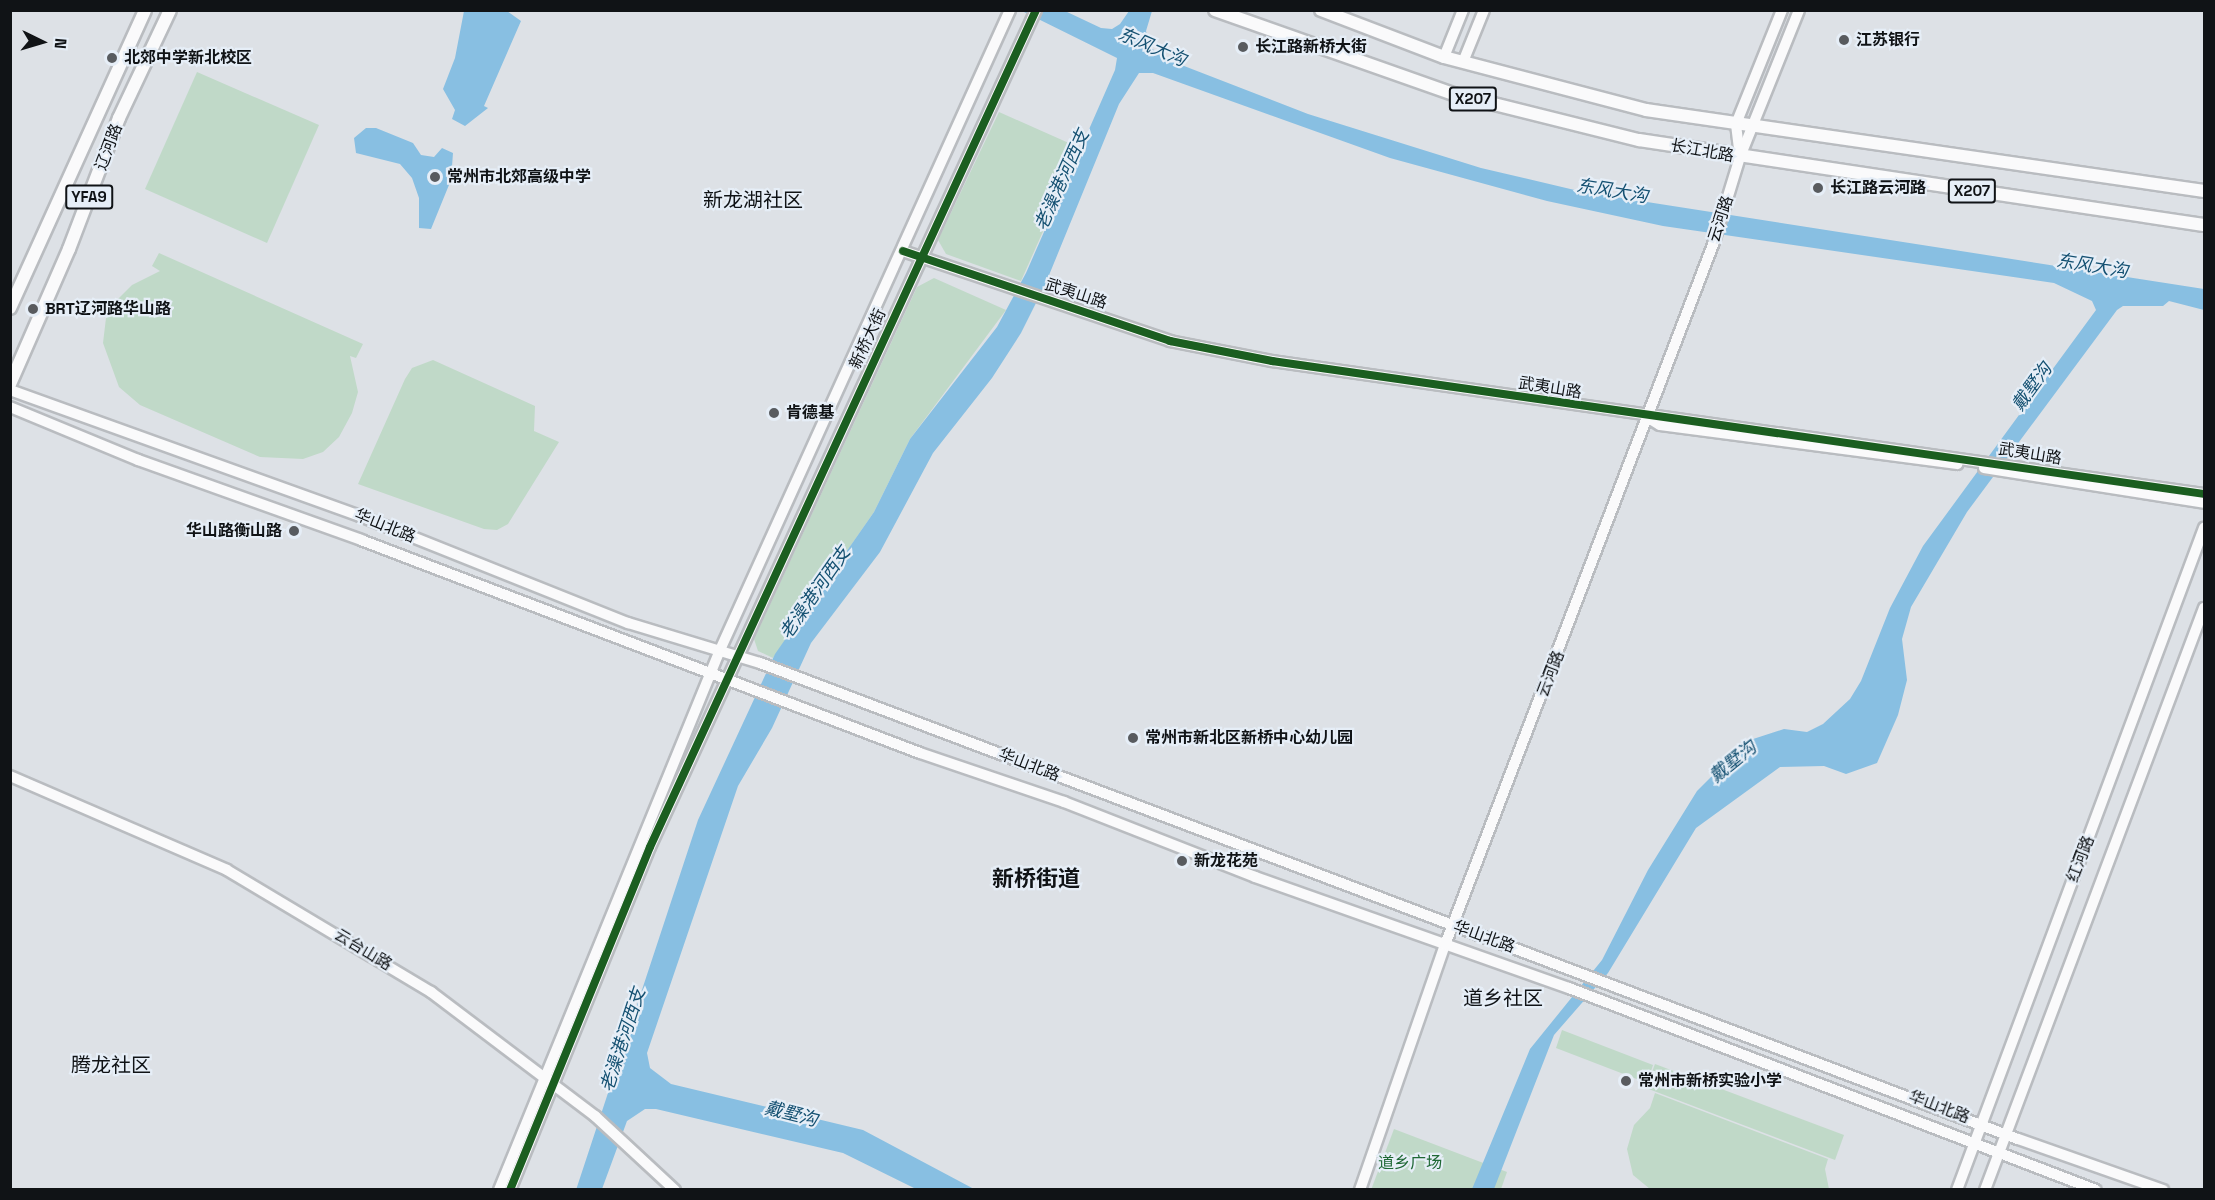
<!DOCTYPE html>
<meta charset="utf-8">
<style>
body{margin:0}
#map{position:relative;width:2215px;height:1200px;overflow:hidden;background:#dde1e6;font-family:"Space Grotesk","Noto Sans SC",sans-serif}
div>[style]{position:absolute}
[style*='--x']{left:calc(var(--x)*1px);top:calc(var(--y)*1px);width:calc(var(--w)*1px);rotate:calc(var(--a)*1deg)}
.green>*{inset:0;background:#c0d9c8}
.water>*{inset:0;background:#88bfe2}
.roads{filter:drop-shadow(2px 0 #b9bcc0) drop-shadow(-2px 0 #b9bcc0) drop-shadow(0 2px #b9bcc0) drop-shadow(0 -2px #b9bcc0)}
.secondary>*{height:10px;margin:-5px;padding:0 5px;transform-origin:5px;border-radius:5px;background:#fafafb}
.primary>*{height:12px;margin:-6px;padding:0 6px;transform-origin:6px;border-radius:6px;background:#fafafb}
.cycleway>*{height:8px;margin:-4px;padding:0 4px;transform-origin:4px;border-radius:4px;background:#1b5e20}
.dots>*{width:16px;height:16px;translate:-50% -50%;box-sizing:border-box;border:3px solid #e6eef7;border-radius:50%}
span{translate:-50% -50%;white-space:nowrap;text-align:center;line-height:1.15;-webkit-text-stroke:4.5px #e6eef7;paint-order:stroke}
.shield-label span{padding:2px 4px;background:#e6eef7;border:2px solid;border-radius:4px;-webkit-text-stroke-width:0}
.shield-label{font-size:15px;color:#101316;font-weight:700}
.poi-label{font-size:16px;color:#101316;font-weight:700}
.left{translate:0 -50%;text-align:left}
.right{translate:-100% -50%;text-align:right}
.street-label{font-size:16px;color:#101316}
.park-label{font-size:16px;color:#1f6835}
.water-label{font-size:18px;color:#155172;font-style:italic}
.quarter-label{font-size:20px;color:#101316}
.district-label{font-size:22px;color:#101316;font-weight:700}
.frame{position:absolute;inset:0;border:12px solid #101316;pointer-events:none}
.north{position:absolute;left:12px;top:12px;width:60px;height:60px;-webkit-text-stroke:4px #e6eef7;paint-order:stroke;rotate:95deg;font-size:16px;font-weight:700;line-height:24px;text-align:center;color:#101316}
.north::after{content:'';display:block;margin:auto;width:21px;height:27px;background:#101316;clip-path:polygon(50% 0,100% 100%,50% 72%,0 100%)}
</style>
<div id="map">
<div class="green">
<i style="clip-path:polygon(197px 72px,319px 125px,267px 243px,145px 189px)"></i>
<i style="clip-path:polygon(999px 112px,1080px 148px,1021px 281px,946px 254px,938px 240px)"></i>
<i style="clip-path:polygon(159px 253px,363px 344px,356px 358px,350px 356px,358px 392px,352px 413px,339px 437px,323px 452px,303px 459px,260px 457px,140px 405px,119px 387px,103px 343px,106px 318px,115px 302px,132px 285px,160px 271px,152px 266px)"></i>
<i style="clip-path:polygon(934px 278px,1006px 310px,910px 439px,874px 512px,773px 658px,758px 651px,754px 639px,917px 287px)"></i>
<i style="clip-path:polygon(433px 360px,535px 406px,534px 431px,559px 442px,508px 524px,497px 530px,484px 529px,358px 484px,405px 379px,412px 368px)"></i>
<i style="clip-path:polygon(1562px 1030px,1653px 1065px,1647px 1083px,1556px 1048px)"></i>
<i style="clip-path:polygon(1655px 1064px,1844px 1135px,1835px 1160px,1646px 1088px)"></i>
<i style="clip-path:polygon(1655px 1093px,1828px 1159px,1825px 1169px,1829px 1189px,1650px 1189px,1633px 1175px,1627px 1149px,1634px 1125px,1650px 1108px)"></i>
<i style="clip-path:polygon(1394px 1129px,1507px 1172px,1501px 1189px,1371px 1190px)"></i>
</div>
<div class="water">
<i style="clip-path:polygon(464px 11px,507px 11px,521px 21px,484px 106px,488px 108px,465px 126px,452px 119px,455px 110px,443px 89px,455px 58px)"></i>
<i style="clip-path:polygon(1022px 11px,1065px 11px,1101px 28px,1112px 29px,1120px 24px,1129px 11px,1152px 11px,1146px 31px,1150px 47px,1166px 59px,1308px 114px,1481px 168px,1583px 192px,2204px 289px,2204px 310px,2169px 301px,2163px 306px,2123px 306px,2117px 310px,1967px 512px,1911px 607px,1902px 639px,1907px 680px,1898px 715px,1877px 763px,1846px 774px,1824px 766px,1780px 767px,1696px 828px,1608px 973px,1554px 1035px,1494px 1189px,1472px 1189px,1530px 1049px,1602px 960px,1648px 870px,1697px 791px,1747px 741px,1784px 729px,1807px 732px,1823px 724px,1850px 699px,1861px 681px,1890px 608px,1923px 546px,2096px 310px,2092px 301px,2054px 283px,1663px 226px,1547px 201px,1390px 158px,1153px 73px,1139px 73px,1119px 104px,1045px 285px,1021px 333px,992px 378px,933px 453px,880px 552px,811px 643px,772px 728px,738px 786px,647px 1053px,650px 1068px,671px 1084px,863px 1130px,974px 1189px,916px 1189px,843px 1153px,656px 1109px,645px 1109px,627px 1121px,602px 1189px,576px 1190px,698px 820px,775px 654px,874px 512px,910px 439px,997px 327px,1026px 273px,1115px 70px,1117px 58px)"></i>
<i style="clip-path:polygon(366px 128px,376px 128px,413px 143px,421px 155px,434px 157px,442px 148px,453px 153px,451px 180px,431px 229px,419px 228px,419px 198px,412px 178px,400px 164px,356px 153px,354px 138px)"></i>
</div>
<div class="roads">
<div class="secondary">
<i style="--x:1444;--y:57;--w:51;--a:-68"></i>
<i style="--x:1463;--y:62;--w:56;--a:-68"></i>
<i style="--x:1740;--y:157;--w:33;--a:-97"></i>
<i style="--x:1736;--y:124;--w:123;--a:-68"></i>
<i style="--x:903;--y:251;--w:282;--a:18.6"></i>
<i style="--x:1170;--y:341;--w:104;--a:11.1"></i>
<i style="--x:1272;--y:361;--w:941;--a:8.12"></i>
<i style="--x:10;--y:390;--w:372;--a:19.8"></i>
<i style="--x:360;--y:516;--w:289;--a:21.8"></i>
<i style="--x:628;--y:623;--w:138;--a:16.9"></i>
<i style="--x:760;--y:663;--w:1345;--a:20.73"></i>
<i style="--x:2018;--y:1139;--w:154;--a:19.4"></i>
<i style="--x:10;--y:407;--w:139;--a:22.5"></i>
<i style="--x:138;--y:460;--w:237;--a:19.7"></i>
<i style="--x:361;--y:540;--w:598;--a:20.86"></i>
<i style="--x:920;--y:753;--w:152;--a:18.8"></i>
<i style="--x:1064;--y:802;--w:205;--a:21.4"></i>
<i style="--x:1255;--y:877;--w:333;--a:19.5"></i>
<i style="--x:1569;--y:988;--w:564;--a:20.97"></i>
<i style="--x:1647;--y:417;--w:15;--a:32"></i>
<i style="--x:1660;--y:425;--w:300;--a:7.5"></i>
<i style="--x:1984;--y:468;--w:223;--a:9"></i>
<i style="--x:10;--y:776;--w:236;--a:23.4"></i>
<i style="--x:227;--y:870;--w:238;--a:30.9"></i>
<i style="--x:431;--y:992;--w:206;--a:37.1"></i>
<i style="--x:595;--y:1116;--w:109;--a:42.8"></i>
<i style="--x:499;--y:1190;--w:583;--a:-67.74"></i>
<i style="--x:720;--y:650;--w:703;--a:-65.62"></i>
<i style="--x:510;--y:1190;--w:370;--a:-67.8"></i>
<i style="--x:650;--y:847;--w:922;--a:-65.24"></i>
<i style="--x:1360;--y:1190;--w:259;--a:-70.9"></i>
<i style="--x:1445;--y:945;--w:753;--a:-69.06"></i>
<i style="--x:1714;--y:242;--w:89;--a:-73"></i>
<i style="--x:1740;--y:157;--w:158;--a:-68.1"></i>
<i style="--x:1957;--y:1190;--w:707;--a:-69.54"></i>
<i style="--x:1985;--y:1190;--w:622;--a:-69.38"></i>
</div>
<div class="primary">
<i style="--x:1215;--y:10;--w:253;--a:19.4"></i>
<i style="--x:1454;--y:94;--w:191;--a:14"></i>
<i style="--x:1639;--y:140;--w:571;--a:8.56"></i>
<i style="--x:1321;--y:10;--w:132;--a:20.9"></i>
<i style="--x:1444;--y:57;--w:209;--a:14.7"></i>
<i style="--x:1646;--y:110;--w:564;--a:8.26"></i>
<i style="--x:10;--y:308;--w:327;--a:-65.6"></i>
<i style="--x:10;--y:384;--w:147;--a:-66.4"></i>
<i style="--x:69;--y:249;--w:140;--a:-69.1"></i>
<i style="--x:119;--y:118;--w:119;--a:-64.7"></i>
</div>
</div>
<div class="cycleway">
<i style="--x:903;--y:251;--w:282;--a:18.6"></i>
<i style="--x:1170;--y:341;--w:104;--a:11.1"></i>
<i style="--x:1272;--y:361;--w:941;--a:8.12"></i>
<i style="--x:510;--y:1190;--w:370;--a:-67.8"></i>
<i style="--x:650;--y:847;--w:922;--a:-65.24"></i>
</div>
<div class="dots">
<i style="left:1844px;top:40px;background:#585b5f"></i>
<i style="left:1243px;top:47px;background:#585b5f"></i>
<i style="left:112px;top:58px;background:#585b5f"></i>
<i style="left:435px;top:177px;background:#585b5f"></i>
<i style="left:1818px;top:188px;background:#585b5f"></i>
<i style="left:33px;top:309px;background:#585b5f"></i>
<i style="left:774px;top:413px;background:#585b5f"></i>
<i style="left:294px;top:531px;background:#585b5f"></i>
<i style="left:1133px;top:738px;background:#585b5f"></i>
<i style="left:1182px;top:861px;background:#585b5f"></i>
<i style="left:1626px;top:1081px;background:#585b5f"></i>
</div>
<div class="shield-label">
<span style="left:1473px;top:99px">X207</span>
<span style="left:1972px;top:191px">X207</span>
<span style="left:89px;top:197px">YFA9</span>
</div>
<div class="poi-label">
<span class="left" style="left:1856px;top:40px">江苏银行</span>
<span class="left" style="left:1255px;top:47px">长江路新桥大街</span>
<span class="left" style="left:124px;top:58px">北郊中学新北校区</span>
<span class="left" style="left:447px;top:177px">常州市北郊高级中学</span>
<span class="left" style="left:1830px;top:188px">长江路云河路</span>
<span class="left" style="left:45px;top:309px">BRT辽河路华山路</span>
<span class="left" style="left:786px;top:413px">肯德基</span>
<span class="right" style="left:282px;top:531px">华山路衡山路</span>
<span class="left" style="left:1145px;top:738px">常州市新北区新桥中心幼儿园</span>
<span class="left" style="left:1194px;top:861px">新龙花苑</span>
<span class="left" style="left:1638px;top:1081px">常州市新桥实验小学</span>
</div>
<div class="street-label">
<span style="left:109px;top:147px;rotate:-69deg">辽河路</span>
<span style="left:1702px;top:151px;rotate:10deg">长江北路</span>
<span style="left:1721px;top:219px;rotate:-72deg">云河路</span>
<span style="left:1076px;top:294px;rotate:18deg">武夷山路</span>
<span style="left:868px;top:339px;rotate:-65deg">新桥大街</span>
<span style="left:1550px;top:388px;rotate:9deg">武夷山路</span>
<span style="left:2030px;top:454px;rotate:9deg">武夷山路</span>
<span style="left:385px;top:526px;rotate:22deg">华山北路</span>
<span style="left:1551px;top:674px;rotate:-69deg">云河路</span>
<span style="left:1029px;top:765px;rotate:21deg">华山北路</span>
<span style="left:2081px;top:859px;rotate:-69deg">红河路</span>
<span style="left:1484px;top:937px;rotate:20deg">华山北路</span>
<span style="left:363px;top:950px;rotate:31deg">云台山路</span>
<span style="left:1939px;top:1107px;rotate:21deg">华山北路</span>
</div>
<div class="park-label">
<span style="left:1410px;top:1163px">道乡广场</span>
</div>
<div class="water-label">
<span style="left:1152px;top:47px;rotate:23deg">东风大沟</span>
<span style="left:1062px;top:180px;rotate:-66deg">老澡港河西支</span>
<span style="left:1612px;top:191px;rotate:9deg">东风大沟</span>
<span style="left:2092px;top:266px;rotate:9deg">东风大沟</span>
<span style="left:2032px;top:387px;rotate:-54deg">戴墅沟</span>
<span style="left:815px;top:593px;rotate:-55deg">老澡港河西支</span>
<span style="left:1733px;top:762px;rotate:-39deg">戴墅沟</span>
<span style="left:623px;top:1040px;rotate:-72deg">老澡港河西支</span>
<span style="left:791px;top:1114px;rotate:14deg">戴墅沟</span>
</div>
<div class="quarter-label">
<span style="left:753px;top:200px">新龙湖社区</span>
<span style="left:1503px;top:998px">道乡社区</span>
<span style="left:111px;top:1065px">腾龙社区</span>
</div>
<div class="district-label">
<span style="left:1036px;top:879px">新桥街道</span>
</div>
<div class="frame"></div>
<div class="north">N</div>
</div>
